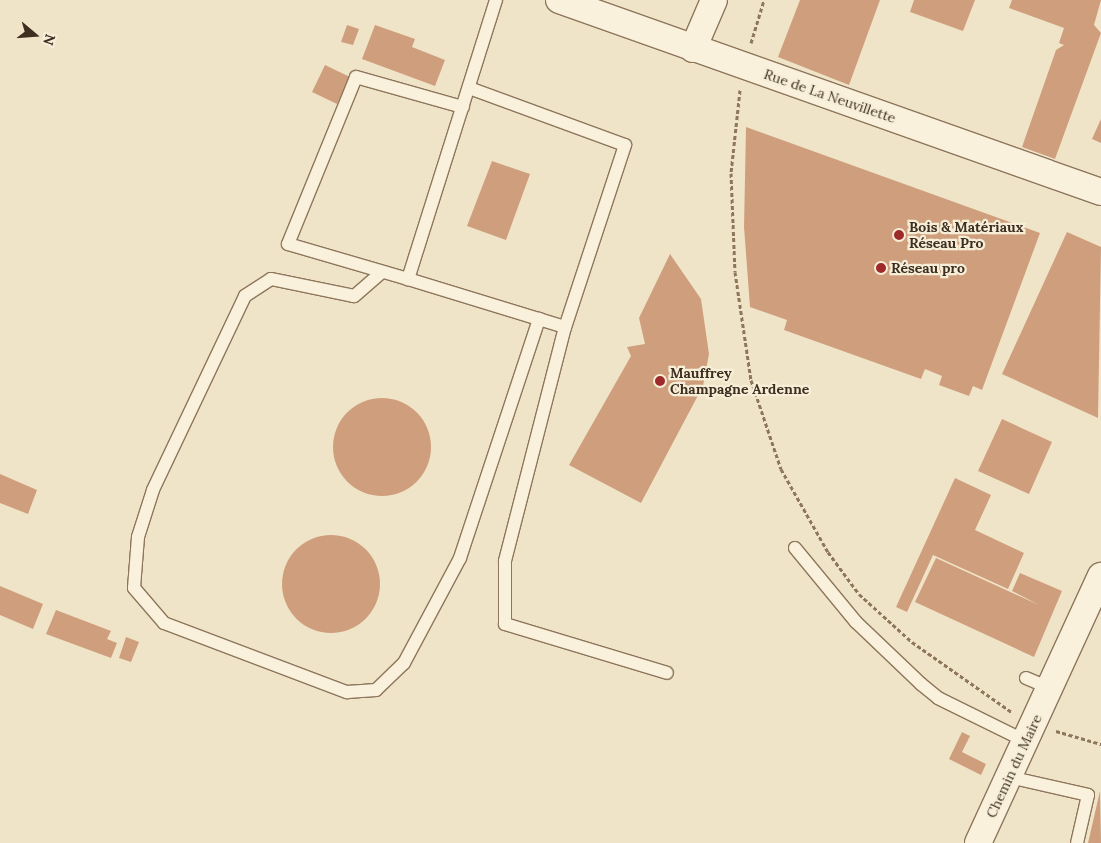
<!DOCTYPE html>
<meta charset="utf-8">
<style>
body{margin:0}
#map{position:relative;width:1101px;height:843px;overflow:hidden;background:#f0e4c8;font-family:Lora,serif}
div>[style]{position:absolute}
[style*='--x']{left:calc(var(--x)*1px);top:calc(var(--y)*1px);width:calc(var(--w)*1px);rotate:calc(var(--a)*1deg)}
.building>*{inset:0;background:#cf9f7d}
.round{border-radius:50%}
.path>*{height:3px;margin-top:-1.5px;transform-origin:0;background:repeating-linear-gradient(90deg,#8d765c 0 4px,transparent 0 6.5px)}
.roads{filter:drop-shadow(1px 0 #8d765c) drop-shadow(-1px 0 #8d765c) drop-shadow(0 1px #8d765c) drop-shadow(0 -1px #8d765c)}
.service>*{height:12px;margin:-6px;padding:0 6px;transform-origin:6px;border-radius:6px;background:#faf1dc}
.minor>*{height:26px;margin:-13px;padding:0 13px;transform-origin:13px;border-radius:13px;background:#faf1dc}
.dots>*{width:14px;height:14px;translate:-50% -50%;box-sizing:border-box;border:2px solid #f7eed8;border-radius:50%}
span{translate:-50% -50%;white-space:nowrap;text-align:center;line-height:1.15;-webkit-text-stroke:4.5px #f7eed8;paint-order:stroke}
.street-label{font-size:14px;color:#3d2e20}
.poi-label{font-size:14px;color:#3d2e20;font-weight:700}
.left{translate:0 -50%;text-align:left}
.north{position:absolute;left:10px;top:10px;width:50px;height:50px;-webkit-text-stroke:4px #f7eed8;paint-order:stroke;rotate:108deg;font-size:14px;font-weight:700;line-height:20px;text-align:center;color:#3d2e20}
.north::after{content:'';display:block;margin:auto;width:18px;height:22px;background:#3d2e20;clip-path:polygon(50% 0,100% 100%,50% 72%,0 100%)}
</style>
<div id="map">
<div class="building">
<i style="clip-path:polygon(800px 0,880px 0,849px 85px,778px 57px)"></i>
<i style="clip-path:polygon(914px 0,975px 0,963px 31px,910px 12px)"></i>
<i style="clip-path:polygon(1012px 0,1101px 0,1094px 25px,1101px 33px,1055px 159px,1022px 147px,1056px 50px,1064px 45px,1059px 43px,1064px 28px,1009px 8px)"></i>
<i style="clip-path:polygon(347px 25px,359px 29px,353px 45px,341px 42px)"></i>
<i style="clip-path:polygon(375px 25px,415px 39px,412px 47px,445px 60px,435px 86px,362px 59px)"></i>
<i style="clip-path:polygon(325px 65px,350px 77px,337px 104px,312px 92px)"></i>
<i style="clip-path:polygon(1101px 119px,1101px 143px,1092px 139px)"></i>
<i style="clip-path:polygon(746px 127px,1040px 233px,982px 390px,973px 386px,969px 396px,939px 385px,942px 376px,925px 369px,921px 379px,784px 330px,787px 320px,750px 307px,744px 227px)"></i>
<i style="clip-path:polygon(492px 161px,530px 174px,506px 240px,467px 226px)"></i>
<i style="clip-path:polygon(1067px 232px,1101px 247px,1098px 418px,1002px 374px)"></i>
<i style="clip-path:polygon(670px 254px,701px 299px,709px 354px,703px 386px,641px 503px,569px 465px,631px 356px,627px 347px,645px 344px,639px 318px)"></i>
<i class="round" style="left:333px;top:398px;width:98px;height:98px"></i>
<i style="clip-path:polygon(1002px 419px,1052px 442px,1029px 494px,978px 471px)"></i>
<i style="clip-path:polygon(0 474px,37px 490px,28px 514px,0 503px)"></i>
<i style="clip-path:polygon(955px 478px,991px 495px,975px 530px,1024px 553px,1008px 589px,933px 555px,907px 612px,896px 607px)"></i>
<i class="round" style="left:282px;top:535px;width:98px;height:98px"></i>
<i style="clip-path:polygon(936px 558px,1039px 605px,1012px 591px,1020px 573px,1062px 591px,1034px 657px,915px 602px)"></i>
<i style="clip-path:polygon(0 586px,43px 604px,33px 629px,0 615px)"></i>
<i style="clip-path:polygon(56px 610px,111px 631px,107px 639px,117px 643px,111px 658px,46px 634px)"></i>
<i style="clip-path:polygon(126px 637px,139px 642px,131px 662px,119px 658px)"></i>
<i style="clip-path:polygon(962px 732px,970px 736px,962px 752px,986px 764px,981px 775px,949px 759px)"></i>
<i style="clip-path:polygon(1100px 791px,1101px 843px,1088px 843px)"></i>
</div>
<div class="path">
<i style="--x:751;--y:43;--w:45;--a:-73.2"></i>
<i style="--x:740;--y:90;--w:83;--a:96.2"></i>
<i style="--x:731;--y:173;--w:99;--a:87.7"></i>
<i style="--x:735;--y:272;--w:109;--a:81.6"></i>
<i style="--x:751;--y:380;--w:94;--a:71.4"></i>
<i style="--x:781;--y:469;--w:95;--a:60.5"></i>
<i style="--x:828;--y:552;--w:52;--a:53.6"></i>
<i style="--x:859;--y:594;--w:72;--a:42.2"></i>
<i style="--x:912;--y:642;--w:123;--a:35.1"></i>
<i style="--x:1056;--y:731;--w:47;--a:16.1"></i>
</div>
<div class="roads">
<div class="service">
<i style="--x:496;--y:0;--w:293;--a:107.5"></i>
<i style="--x:408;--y:279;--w:164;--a:17"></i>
<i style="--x:565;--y:327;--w:242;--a:104.4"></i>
<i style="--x:505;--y:561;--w:63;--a:90"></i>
<i style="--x:505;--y:624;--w:169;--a:16.8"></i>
<i style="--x:469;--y:88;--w:166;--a:20.1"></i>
<i style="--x:625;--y:145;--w:192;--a:108.2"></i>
<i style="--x:382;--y:272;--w:37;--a:139"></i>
<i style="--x:354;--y:296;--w:85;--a:-168.4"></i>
<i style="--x:271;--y:279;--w:31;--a:147"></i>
<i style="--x:245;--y:296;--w:215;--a:115.4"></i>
<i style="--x:153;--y:490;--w:49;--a:107.7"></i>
<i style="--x:138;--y:537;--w:51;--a:94.5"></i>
<i style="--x:134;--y:588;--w:46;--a:49.4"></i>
<i style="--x:164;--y:623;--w:196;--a:20.7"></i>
<i style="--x:347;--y:692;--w:29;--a:-4"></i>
<i style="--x:376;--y:690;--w:39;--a:-44"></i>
<i style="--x:404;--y:663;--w:119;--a:-61.9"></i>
<i style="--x:460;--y:558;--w:252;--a:-71.7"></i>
<i style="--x:408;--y:279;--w:125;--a:-163.7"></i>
<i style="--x:288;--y:244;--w:180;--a:-67.8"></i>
<i style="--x:356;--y:77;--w:111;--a:15.7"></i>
<i style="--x:795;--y:548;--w:96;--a:50.5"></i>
<i style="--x:856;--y:622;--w:90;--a:43.6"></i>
<i style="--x:921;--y:684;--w:22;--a:39"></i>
<i style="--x:938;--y:698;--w:97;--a:26.3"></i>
<i style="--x:1026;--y:678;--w:25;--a:23"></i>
<i style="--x:1009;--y:777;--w:81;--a:12.8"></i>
<i style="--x:1088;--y:795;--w:49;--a:102.9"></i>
</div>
<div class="minor">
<i style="--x:559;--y:0;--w:575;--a:19.51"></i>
<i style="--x:693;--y:49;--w:53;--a:-66.8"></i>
<i style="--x:978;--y:843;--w:294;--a:-65.3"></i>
</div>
</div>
<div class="dots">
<i style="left:899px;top:235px;background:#9e2a2b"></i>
<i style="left:881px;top:268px;background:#9e2a2b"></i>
<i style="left:660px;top:381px;background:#9e2a2b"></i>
</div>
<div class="street-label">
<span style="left:830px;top:96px;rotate:19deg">Rue de La Neuvillette</span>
<span style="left:1014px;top:766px;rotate:-65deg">Chemin du Maire</span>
</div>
<div class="poi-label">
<span class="left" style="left:909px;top:235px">Bois &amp; Matériaux<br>Réseau Pro</span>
<span class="left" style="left:891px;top:268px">Réseau pro</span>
<span class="left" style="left:670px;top:381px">Mauffrey<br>Champagne Ardenne</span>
</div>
<div class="north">N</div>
</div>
